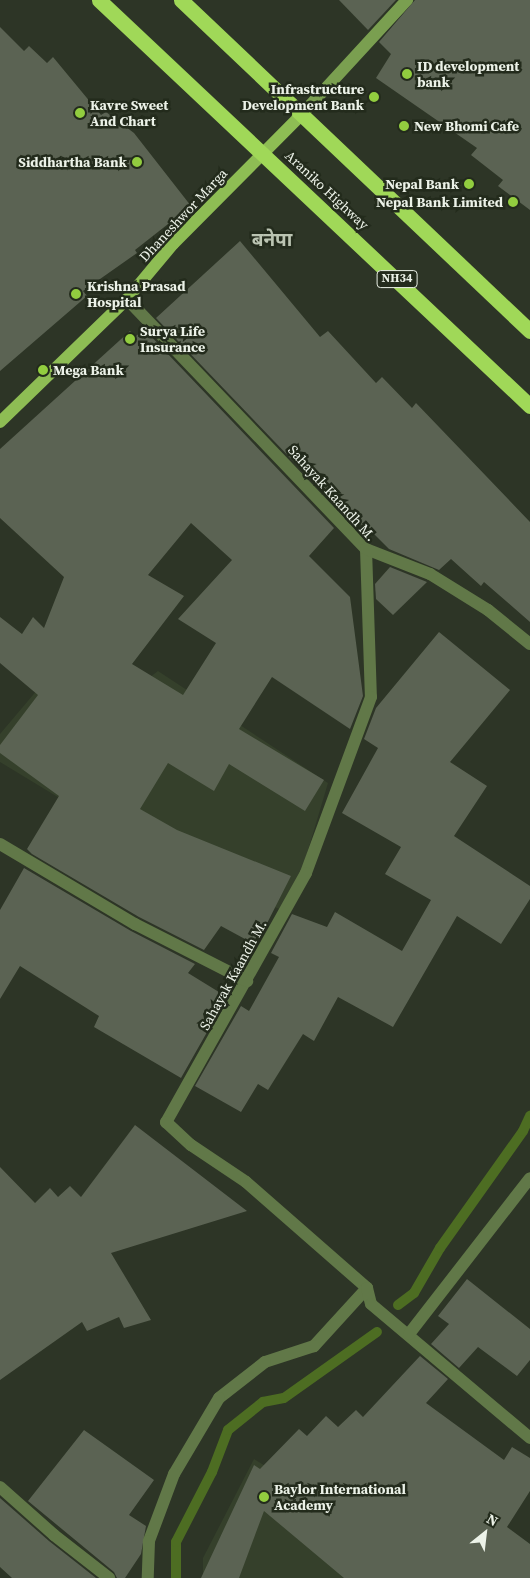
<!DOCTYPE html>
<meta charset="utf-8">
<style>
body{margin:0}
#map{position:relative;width:530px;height:1578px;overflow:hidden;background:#2d3526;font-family:"Source Serif 4","Noto Sans Devanagari",serif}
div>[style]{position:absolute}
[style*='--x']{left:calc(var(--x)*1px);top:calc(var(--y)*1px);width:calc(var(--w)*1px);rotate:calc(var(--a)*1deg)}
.built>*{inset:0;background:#35402b}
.stream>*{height:10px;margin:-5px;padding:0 5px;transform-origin:5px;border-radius:5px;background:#4d6d22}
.building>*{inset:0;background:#5b6353}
.street>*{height:12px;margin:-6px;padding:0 6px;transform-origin:6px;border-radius:6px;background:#617848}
.secondary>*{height:12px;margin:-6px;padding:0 6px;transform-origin:6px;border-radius:6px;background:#7a9f50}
.primary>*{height:12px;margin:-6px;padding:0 6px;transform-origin:6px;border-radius:6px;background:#8ebd54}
.highway>*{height:15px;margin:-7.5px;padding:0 7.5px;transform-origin:7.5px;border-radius:7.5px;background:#a0d858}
.dots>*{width:14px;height:14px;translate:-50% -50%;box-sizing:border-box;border:2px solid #232b1c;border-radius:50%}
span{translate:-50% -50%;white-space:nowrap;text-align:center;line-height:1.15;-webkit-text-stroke:5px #232b1c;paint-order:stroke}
.shield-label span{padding:1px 4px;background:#232b1c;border:1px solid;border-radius:4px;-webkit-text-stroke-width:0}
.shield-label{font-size:12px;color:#ecf2e8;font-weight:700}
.poi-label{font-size:14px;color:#ecf2e8;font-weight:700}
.left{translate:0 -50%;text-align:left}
.right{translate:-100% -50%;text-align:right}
.street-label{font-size:14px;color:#ecf2e8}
.district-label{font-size:19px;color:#bbc4b2;font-weight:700}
.north{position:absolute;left:460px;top:1508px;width:50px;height:50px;-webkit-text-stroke:4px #232b1c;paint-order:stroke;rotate:29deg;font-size:14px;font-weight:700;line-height:20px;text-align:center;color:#ecf2e8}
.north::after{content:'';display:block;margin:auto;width:18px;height:22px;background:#ecf2e8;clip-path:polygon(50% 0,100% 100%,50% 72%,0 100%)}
</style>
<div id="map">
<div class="built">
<i style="clip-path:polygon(65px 657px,133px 690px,158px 671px,328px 783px,298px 884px,282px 910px,178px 870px,0 762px,0 734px)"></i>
<i style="clip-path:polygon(254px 1459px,267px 1467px,398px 1578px,203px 1578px,203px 1558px)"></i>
</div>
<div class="stream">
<i style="--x:398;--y:1305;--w:20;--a:-37"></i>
<i style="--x:414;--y:1293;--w:52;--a:-60"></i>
<i style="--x:440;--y:1248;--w:143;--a:-54.6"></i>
<i style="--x:523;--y:1131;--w:17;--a:-65"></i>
<i style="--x:176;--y:1578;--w:36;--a:-90"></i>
<i style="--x:176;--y:1542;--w:79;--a:-62.8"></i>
<i style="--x:212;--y:1472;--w:45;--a:-69.1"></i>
<i style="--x:228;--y:1430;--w:45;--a:-38.7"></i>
<i style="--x:263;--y:1402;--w:21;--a:-11"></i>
<i style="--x:284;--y:1398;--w:114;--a:-35.4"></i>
</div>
<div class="building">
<i style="clip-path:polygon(339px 0,396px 0,368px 30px)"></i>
<i style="clip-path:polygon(415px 0,530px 0,530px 210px,498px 186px,503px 180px,471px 155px,477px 148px,376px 78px,391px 54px,379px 42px)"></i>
<i style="clip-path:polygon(0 27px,24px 51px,29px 46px,47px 63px,53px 57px,101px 115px,106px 112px,134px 133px,191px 206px,135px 250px,137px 253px,83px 291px,87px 296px,0 371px)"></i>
<i style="clip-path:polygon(240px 241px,320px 337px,328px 331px,376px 383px,382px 377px,412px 408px,416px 403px,530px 522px,530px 622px,484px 582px,481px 586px,451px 559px,439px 570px,389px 549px,369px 529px,346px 516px,156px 318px)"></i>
<i style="clip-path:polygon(evenodd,144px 329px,334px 528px,309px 556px,350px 597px,363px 696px,350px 729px,272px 677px,239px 729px,324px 780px,305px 811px,229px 764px,214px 791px,168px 763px,140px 809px,177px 830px,291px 876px,256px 945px,221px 926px,204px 950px,139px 917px,32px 854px,27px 849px,59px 796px,0 753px,0 745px,38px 695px,0 663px,0 617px,22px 634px,33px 617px,44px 628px,64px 577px,0 518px,0 449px,130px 331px,135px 337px,144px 329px,191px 523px,232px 560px,178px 619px,216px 643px,183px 695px,132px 664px,184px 596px,148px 575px,191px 523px)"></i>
<i style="clip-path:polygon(390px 567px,427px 582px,393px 615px,376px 599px,375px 584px)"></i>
<i style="clip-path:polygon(439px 632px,510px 690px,450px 762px,487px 786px,454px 836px,530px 886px,530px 899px,501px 944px,457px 916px,393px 1027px,338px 997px,314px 1041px,303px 1034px,268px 1090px,258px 1084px,241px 1112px,195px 1086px,241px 1006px,249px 1011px,279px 957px,271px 953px,292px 914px,327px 927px,335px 912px,402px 951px,431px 900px,385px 874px,401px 847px,342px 813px,378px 748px,364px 739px,376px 708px)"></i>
<i style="clip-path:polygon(24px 868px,131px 931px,195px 964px,188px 973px,227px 997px,181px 1078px,94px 1027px,99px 1016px,20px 966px,0 999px,0 910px)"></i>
<i style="clip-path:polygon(135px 1125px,247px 1211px,111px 1253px,151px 1320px,124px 1328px,119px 1317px,87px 1331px,82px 1322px,0 1380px,0 1167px,35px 1203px,50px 1188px,58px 1197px,70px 1186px,81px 1197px)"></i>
<i style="clip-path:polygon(467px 1279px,530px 1329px,530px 1360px,517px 1376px,478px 1347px,459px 1368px,431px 1344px,449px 1324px,438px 1316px)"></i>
<i style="clip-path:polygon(420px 1356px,448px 1379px,426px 1403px,504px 1460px,512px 1447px,530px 1458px,530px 1491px,507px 1527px,530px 1544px,530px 1578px,344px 1578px,264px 1511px,239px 1578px,201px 1578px,254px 1465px,260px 1469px,299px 1429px,307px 1436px,326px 1416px,338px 1427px,356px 1410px,363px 1417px)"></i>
<i style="clip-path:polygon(84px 1430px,154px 1480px,129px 1515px,146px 1526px,141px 1554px,125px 1578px,117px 1578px,114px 1572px,28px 1501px)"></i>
<i style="clip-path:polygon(0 1498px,49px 1541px,96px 1578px,12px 1578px,0 1567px)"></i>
</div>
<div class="street">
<i style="--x:127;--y:299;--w:346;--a:46.3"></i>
<i style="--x:366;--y:549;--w:148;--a:88.1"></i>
<i style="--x:371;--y:697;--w:188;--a:110.3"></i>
<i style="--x:306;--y:873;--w:286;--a:119.3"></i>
<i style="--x:166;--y:1122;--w:34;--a:43"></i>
<i style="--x:191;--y:1145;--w:66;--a:33.9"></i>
<i style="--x:246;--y:1182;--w:161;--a:41.2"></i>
<i style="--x:367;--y:1288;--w:79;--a:132.4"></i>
<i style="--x:314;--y:1346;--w:52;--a:161.9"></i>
<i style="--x:265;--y:1362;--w:58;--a:142"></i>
<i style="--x:219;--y:1398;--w:88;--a:120.6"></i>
<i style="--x:174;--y:1474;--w:72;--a:110.5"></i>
<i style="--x:149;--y:1541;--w:37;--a:92"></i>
<i style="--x:366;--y:549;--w:69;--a:21.3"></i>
<i style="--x:430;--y:574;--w:68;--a:31.8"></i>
<i style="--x:488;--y:610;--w:54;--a:39"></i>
<i style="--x:0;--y:844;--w:157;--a:30.7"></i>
<i style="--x:135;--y:924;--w:126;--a:27"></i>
<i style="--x:367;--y:1288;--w:16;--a:76"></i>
<i style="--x:371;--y:1304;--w:208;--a:40.1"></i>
<i style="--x:409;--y:1334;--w:197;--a:-52.2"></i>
<i style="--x:0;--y:1487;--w:72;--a:41.6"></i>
<i style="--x:54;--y:1535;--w:70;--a:38"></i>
</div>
<div class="secondary">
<i style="--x:303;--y:113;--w:154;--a:-47.4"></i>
</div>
<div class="primary">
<i style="--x:0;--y:422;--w:177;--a:-44.1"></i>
<i style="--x:127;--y:299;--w:72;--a:-50.1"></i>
<i style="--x:173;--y:244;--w:185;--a:-45.2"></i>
</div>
<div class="highway">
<i style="--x:99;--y:0;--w:592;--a:43.29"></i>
<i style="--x:181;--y:0;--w:481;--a:43.5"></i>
</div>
<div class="dots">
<i style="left:407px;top:74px;background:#92cd3f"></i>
<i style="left:374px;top:97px;background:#92cd3f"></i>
<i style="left:80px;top:113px;background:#92cd3f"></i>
<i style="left:404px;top:126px;background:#92cd3f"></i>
<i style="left:137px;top:162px;background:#92cd3f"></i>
<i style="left:469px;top:184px;background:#92cd3f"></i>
<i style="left:513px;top:202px;background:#92cd3f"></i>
<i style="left:76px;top:294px;background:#92cd3f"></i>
<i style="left:130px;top:339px;background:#92cd3f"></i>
<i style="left:43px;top:370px;background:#92cd3f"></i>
<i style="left:264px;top:1497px;background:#92cd3f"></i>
</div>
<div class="shield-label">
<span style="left:397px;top:279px">NH34</span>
</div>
<div class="poi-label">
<span class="left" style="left:417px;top:74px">ID development<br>bank</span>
<span class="right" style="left:364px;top:97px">Infrastructure<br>Development Bank</span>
<span class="left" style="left:90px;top:113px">Kavre Sweet<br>And Chart</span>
<span class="left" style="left:414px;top:126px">New Bhomi Cafe</span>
<span class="right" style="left:127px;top:162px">Siddhartha Bank</span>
<span class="right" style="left:459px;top:184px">Nepal Bank</span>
<span class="right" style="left:503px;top:202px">Nepal Bank Limited</span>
<span class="left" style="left:87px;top:294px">Krishna Prasad<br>Hospital</span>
<span class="left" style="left:140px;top:339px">Surya Life<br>Insurance</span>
<span class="left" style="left:53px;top:370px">Mega Bank</span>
<span class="left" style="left:274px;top:1497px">Baylor International<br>Academy</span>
</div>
<div class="street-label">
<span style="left:327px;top:190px;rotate:43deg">Araniko Highway</span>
<span style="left:183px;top:215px;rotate:-47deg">Dhaneshwor Marga</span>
<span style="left:332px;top:493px;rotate:48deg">Sahayak Kaandh M.</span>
<span style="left:233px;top:975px;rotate:-61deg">Sahayak Kaandh M.</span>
</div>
<div class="district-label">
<span style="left:272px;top:240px">बनेपा</span>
</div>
<div class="north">N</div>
</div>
